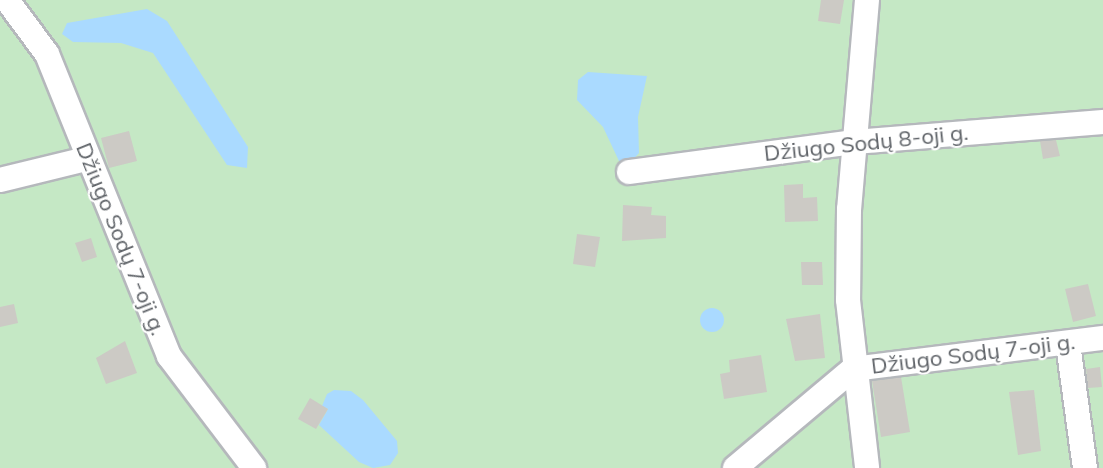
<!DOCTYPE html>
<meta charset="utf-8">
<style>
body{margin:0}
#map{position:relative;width:1103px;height:468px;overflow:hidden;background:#f1efe8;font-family:Mulish,sans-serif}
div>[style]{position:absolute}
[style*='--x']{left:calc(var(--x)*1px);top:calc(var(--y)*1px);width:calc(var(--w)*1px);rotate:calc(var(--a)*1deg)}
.green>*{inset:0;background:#c5e8c5}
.water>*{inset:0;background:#aadaff}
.round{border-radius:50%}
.building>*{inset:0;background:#cccac5}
.roads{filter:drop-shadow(2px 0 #b5b8bc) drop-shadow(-2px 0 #b5b8bc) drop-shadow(0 2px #b5b8bc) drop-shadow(0 -2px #b5b8bc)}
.street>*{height:24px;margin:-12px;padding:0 12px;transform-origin:12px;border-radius:12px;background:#fff}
span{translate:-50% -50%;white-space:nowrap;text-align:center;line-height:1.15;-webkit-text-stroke:4.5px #fff;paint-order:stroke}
.street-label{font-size:22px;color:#5f6368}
</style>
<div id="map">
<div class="green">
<i style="clip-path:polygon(0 0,1103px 0,1103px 468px,0 468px)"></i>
</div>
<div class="water">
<i style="clip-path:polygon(147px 9px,167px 21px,248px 147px,247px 168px,227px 165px,153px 53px,121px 43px,73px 42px,62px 34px,67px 23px)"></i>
<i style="clip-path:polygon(588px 72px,647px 76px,638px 117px,639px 153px,631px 162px,619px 161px,603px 127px,577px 100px,578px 80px)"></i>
<i class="round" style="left:700px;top:308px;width:24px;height:24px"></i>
<i style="clip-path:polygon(334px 390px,351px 391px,363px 400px,397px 441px,398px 453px,390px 465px,373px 468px,359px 462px,319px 425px,328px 409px,322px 406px,327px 394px)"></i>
</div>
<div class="building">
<i style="clip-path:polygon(821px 0,844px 0,840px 24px,818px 21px)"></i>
<i style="clip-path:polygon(129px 131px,137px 161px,109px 168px,101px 138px)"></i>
<i style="clip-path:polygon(1056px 140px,1060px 156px,1043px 159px,1040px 141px)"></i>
<i style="clip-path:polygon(803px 184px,803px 198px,817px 197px,818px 221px,785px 222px,784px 185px)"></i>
<i style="clip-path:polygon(623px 205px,652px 207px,651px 215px,666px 216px,666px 238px,622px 241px)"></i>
<i style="clip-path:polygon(577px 234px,600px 237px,595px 267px,573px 264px)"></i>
<i style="clip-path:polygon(91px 238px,97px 257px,82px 262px,75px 243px)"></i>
<i style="clip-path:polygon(801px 262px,822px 262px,823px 285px,802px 285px)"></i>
<i style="clip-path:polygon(1088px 284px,1096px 316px,1073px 322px,1065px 289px)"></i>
<i style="clip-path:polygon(14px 304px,18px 323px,0 327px,0 307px)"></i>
<i style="clip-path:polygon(820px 314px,825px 358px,795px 361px,786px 319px)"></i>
<i style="clip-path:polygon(125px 341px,137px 373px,106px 384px,96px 358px)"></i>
<i style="clip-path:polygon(761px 355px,767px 392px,724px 399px,720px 374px,730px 372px,729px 360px)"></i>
<i style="clip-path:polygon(1100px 367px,1102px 387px,1088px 388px,1086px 369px)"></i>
<i style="clip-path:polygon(901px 377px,910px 432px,881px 437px,872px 381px)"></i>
<i style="clip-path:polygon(1034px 390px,1041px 451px,1018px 455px,1009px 392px)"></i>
<i style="clip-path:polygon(310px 398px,328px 409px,316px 429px,298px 419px)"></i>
</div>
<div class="roads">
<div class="street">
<i style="--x:7;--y:0;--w:67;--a:53.5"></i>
<i style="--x:47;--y:54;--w:326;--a:68"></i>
<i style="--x:169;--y:356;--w:141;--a:52.8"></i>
<i style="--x:867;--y:0;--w:210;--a:94.9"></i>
<i style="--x:849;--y:209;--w:91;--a:90.6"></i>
<i style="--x:848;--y:300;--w:169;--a:83.5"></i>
<i style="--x:629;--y:172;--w:227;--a:-7.6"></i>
<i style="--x:854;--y:142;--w:250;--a:-4.6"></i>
<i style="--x:0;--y:180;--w:89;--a:-13.7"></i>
<i style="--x:1068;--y:344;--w:125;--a:82.2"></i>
<i style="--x:735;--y:468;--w:154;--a:-40"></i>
<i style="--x:853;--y:369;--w:252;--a:-7.1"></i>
</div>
</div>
<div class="street-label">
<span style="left:866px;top:143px;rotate:-6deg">Džiugo Sodų 8-oji g.</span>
<span style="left:121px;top:239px;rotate:68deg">Džiugo Sodų 7-oji g.</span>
<span style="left:973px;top:354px;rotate:-7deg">Džiugo Sodų 7-oji g.</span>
</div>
</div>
